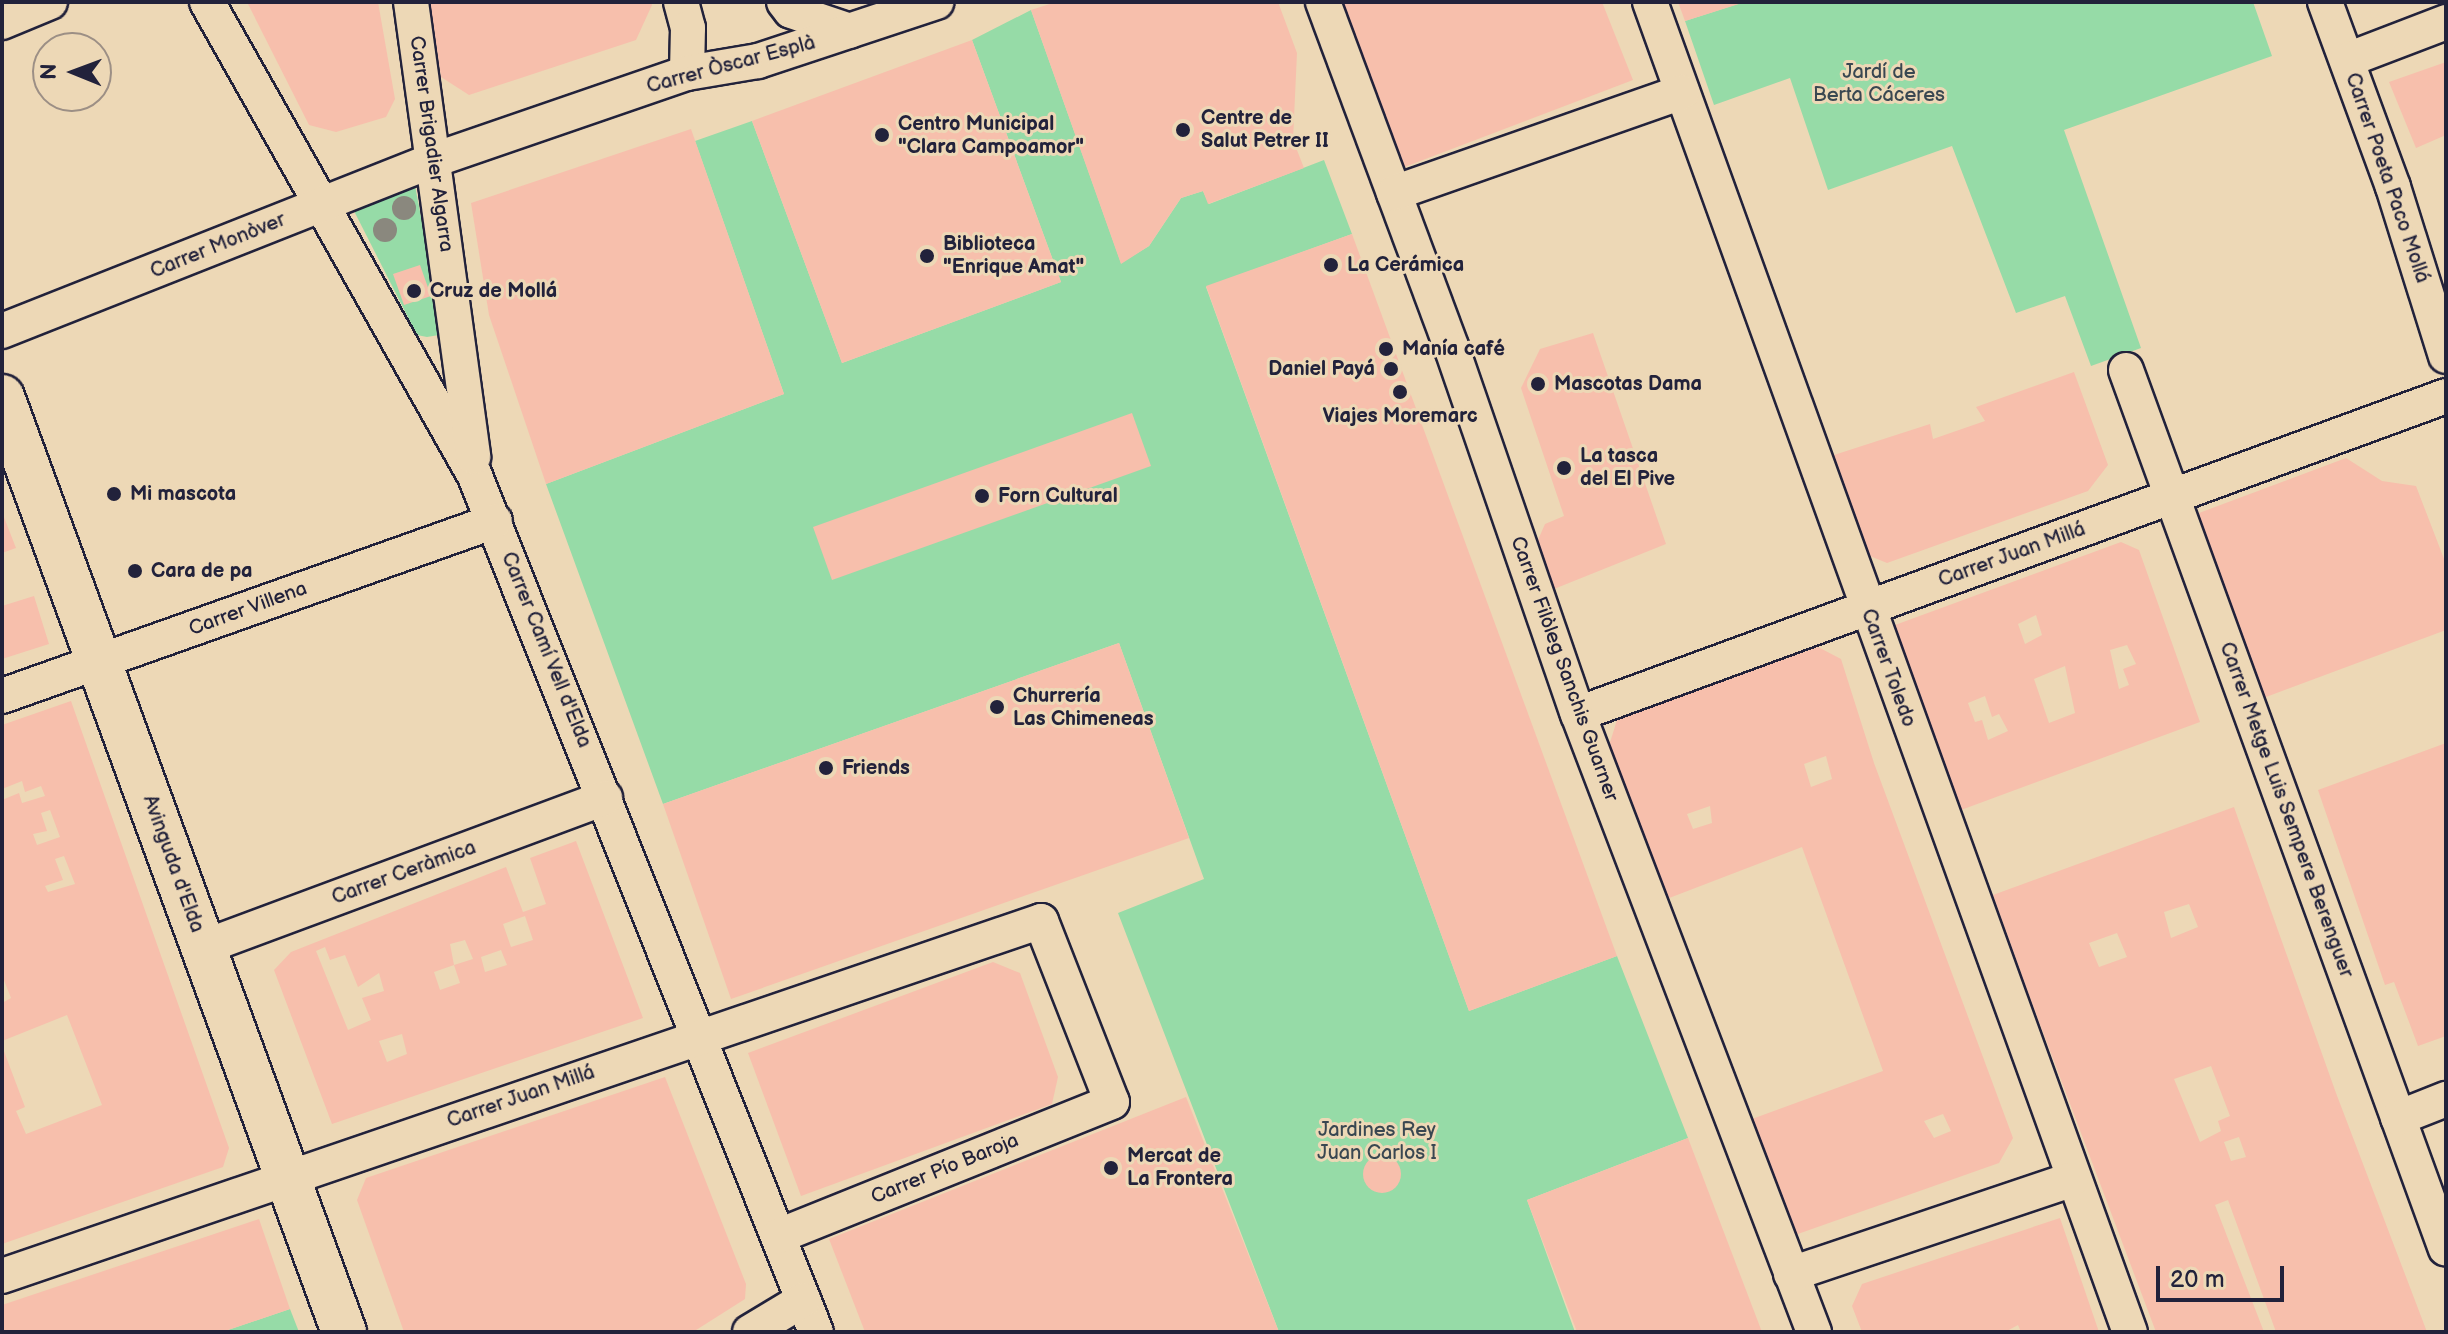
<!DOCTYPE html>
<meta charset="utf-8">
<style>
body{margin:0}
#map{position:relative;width:2448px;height:1334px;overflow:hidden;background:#edd8b6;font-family:"Balsamiq Sans",sans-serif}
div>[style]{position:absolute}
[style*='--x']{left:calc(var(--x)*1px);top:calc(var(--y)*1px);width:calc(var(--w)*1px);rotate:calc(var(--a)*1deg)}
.green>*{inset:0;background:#96dba7}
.building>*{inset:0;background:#f7bfac}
.round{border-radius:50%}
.roads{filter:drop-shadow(2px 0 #22223b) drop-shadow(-2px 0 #22223b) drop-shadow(0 2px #22223b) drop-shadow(0 -2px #22223b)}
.street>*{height:34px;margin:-17px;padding:0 17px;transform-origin:17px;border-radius:17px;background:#edd8b6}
.secondary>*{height:44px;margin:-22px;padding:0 22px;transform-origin:22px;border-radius:22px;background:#edd8b6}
.trees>*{width:24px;height:24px;margin:-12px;border-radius:50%;background:#8a887e}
.dots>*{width:22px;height:22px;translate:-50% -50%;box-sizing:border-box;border:4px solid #edd8b6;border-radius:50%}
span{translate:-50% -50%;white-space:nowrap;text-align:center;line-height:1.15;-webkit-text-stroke:6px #edd8b6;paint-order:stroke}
.street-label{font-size:20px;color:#22223b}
.park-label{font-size:20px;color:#394751}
.poi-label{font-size:20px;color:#22223b;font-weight:700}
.left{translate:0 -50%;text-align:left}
.right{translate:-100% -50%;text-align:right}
.frame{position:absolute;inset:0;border:4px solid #22223b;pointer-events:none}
.north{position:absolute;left:32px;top:32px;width:80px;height:80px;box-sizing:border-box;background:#edd8b6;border:2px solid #9c8f85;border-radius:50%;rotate:271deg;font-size:22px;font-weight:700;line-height:32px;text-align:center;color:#22223b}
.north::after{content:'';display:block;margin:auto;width:28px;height:36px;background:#22223b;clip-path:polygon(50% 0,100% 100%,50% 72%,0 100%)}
.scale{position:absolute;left:2156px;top:1266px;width:128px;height:36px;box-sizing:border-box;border:4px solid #22223b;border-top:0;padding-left:10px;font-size:24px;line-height:28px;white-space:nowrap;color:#22223b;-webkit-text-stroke:6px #edd8b6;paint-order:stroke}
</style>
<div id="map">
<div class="green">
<i style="clip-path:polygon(1744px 2px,2253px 2px,2272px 56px,2064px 130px,2141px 348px,2091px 366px,2065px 296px,2016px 313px,1952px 146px,1828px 190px,1790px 78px,1714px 105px,1685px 21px)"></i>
<i style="clip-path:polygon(1031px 10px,1121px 263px,1149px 246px,1181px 198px,1203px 191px,1209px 204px,1324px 160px,1352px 234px,1206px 287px,1469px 1011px,1617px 956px,1688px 1138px,1527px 1200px,1575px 1332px,1279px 1332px,1118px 913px,1204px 879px,1119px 643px,663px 804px,546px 484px,784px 394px,695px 141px,752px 121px,842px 363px,1061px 282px,972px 40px)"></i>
<i style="clip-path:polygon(415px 186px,442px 323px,439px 335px,427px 337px,417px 335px,352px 207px)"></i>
<i style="clip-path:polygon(290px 1309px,299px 1332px,222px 1332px)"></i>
</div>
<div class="building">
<i style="clip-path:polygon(247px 2px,378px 2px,395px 99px,386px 117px,336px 132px,309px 125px)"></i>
<i style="clip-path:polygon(430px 2px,651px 2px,652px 5px,636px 40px,469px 95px,441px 77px)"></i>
<i style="clip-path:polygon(1056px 2px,1278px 2px,1297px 53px,1293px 140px,1304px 168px,1208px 204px,1203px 191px,1181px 198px,1149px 246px,1121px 264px,1031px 10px)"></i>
<i style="clip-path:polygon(1333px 2px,1602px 2px,1633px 80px,1394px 171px)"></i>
<i style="clip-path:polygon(1678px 2px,1742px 2px,1742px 3px,1685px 21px)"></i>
<i style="clip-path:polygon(972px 40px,1061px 282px,842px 363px,752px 121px)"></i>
<i style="clip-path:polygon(2446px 62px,2446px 135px,2416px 148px,2389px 82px)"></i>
<i style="clip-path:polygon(691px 129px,784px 394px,546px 484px,489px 315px,471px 203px)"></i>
<i style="clip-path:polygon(1352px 234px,1617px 956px,1469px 1011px,1206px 286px)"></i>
<i style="clip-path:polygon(420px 265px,431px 296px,404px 305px,393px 274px)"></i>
<i style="clip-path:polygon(1593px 333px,1666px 544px,1549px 591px,1534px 549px,1545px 524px,1564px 516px,1521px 388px,1540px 349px)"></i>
<i style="clip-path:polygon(2074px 372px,2108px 465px,2088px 491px,1887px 563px,1870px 556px,1834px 455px,1930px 424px,1933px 439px,1985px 421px,1976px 407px)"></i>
<i style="clip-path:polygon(1132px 413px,1151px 466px,832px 580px,813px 527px)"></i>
<i style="clip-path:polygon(2346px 458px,2382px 481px,2416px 486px,2446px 564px,2446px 630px,2258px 700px,2191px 516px)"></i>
<i style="clip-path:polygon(2px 512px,16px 548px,2px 553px)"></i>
<i style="clip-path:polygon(evenodd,2121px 542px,2139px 550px,2200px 722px,1961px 810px,1895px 625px,2121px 542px,2036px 615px,2042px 635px,2025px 644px,2018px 624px,2036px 615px,2121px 542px,2127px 645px,2136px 664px,2123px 669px,2129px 685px,2119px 689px,2110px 650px,2127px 645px,2121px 542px,2065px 666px,2075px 713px,2049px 723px,2034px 679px,2065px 666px,2121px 542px,1985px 696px,1992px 717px,1999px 714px,2008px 731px,1988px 740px,1982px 720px,1975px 722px,1968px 703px,1985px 696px)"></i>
<i style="clip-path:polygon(34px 596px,49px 644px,2px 659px,2px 606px)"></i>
<i style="clip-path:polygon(1119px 643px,1189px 838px,731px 999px,663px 804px)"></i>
<i style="clip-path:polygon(evenodd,1818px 647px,1841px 659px,1874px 763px,2013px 1138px,1999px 1163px,1795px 1235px,1752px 1119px,1883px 1071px,1802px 847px,1664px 900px,1607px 752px,1617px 720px,1818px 647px,1826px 756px,1832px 779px,1811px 787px,1804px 764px,1826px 756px,1818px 647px,1710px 806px,1712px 823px,1693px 829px,1687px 814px,1710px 806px,1818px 647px,1943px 1114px,1951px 1131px,1934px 1138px,1924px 1121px,1943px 1114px)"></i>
<i style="clip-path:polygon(evenodd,71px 701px,229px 1148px,223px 1167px,2px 1244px,2px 1046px,25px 1107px,16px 1111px,26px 1134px,102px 1105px,67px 1015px,2px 1041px,2px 1003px,11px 998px,2px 975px,2px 800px,19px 793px,22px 803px,45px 796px,41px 786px,25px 792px,22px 781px,2px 789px,2px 725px,71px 701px,50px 810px,60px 837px,37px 845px,33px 834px,47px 831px,41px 813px,50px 810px,71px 701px,64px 856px,75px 884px,48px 892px,45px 886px,63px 880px,55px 859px,64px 856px)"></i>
<i style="clip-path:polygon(2446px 743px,2446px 1036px,2418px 1046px,2394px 982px,2385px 985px,2318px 790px)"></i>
<i style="clip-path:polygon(evenodd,2234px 807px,2336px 1093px,2427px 1332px,2276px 1332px,2228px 1200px,2215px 1205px,2264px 1332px,2156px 1332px,2029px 995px,1993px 895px,2234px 807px,2189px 904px,2198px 927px,2171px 938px,2164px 912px,2189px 904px,2234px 807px,2117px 933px,2127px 957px,2099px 967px,2089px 943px,2117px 933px,2234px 807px,2211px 1066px,2230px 1116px,2218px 1121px,2221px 1131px,2200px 1142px,2174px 1079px,2211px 1066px,2234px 807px,2239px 1137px,2246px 1157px,2231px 1161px,2224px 1142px,2239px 1137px)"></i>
<i style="clip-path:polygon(evenodd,576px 841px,643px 1018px,332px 1124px,274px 970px,291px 952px,506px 867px,523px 912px,546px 904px,530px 858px,576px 841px,525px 916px,533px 940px,511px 947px,503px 924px,525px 916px,576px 841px,465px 940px,473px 959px,454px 965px,460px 983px,440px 990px,434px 972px,454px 965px,450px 944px,465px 940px,576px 841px,325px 947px,330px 960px,345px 955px,358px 987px,379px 973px,384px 991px,362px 998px,371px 1020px,348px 1030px,316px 951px,325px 947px,576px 841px,501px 950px,507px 965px,485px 972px,481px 957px,501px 950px,576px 841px,402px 1034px,407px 1054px,387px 1062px,379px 1041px,402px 1034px)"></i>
<i style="clip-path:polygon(993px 962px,1020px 973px,1058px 1077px,1052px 1104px,801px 1196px,748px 1053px)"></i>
<i style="clip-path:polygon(665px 1077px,746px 1284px,745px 1299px,693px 1332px,404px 1332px,357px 1200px,366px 1178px)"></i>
<i style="clip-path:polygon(1186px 1097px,1279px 1332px,865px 1332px,829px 1239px)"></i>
<i style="clip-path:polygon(1688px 1138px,1762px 1332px,1577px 1332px,1527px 1200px)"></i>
<i class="round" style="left:1363px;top:1155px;width:38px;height:38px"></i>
<i style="clip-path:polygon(2060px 1218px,2099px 1332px,2021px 1332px,2018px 1325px,2005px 1332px,1862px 1332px,1852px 1306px,1862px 1284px)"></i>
<i style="clip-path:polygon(259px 1219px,290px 1309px,222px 1332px,2px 1332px,2px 1305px)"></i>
</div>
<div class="roads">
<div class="street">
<i style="--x:207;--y:2;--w:545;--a:60.52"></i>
<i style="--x:475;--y:476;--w:921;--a:68.28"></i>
<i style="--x:411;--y:2;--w:459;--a:82.2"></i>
<i style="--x:681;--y:2;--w:27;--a:75"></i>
<i style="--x:688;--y:28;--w:45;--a:91.3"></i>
<i style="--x:784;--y:2;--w:11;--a:52"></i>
<i style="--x:791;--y:11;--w:62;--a:18.7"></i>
<i style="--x:1323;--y:2;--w:370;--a:69.6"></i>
<i style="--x:1452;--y:349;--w:386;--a:71"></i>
<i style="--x:1578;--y:714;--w:662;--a:69.1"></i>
<i style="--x:1650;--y:2;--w:1414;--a:70.16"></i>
<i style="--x:2325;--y:2;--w:197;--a:69.8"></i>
<i style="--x:2393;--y:187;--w:177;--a:72.6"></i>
<i style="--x:2;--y:22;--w:52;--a:-22.6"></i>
<i style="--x:2347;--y:60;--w:106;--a:-21"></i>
<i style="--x:1394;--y:193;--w:305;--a:-19.3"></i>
<i style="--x:2;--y:331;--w:465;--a:-21.6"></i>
<i style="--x:434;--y:160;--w:268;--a:-19"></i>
<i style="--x:687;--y:73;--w:72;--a:-9.6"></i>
<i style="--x:758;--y:61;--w:188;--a:-18.3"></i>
<i style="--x:2126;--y:370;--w:935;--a:70"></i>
<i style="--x:2;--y:696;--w:523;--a:-19.54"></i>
<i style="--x:1578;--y:714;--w:924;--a:-20.12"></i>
<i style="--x:204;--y:947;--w:428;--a:-20.4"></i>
<i style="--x:2398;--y:1118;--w:52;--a:-21.6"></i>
<i style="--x:1791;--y:1274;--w:295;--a:-18.6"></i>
<i style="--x:2;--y:1276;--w:1098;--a:-18.86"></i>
<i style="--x:1041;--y:921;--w:194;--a:68.6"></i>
<i style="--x:1112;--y:1102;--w:360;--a:158.1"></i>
<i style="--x:750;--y:1332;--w:62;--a:-31.1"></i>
</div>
<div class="secondary">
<i style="--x:2;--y:397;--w:996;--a:69.91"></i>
</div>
</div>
<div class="trees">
<i style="left:404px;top:208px"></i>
<i style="left:385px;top:230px"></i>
</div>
<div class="dots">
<i style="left:1183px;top:130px;background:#22223b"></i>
<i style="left:882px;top:135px;background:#22223b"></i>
<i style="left:927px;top:256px;background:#22223b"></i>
<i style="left:1331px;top:265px;background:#22223b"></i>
<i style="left:414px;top:291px;background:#22223b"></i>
<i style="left:1386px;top:349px;background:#22223b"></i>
<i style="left:1391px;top:369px;background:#22223b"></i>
<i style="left:1538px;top:384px;background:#22223b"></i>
<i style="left:1400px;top:392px;background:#22223b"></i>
<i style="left:1564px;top:468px;background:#22223b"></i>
<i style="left:114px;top:494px;background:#22223b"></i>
<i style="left:982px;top:496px;background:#22223b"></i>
<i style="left:135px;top:571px;background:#22223b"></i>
<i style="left:997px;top:707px;background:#22223b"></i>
<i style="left:826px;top:768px;background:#22223b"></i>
<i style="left:1111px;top:1168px;background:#22223b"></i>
</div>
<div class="street-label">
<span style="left:731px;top:65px;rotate:-15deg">Carrer Òscar Esplà</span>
<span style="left:431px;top:144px;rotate:82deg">Carrer Brigadier Algarra</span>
<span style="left:2387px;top:178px;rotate:71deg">Carrer Poeta Paco Mollá</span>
<span style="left:218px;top:246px;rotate:-22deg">Carrer Monòver</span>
<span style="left:2012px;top:555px;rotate:-20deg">Carrer Juan Millá</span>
<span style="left:248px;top:609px;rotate:-20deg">Carrer Villena</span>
<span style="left:546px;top:650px;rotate:68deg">Carrer Camí Vell d'Elda</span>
<span style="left:1888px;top:668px;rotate:70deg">Carrer Toledo</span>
<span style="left:1564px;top:669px;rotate:70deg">Carrer Filòleg Sanchis Guarner</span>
<span style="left:2286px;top:810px;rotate:70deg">Carrer Metge Luis Sempere Berenguer</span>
<span style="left:173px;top:864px;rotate:70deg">Avinguda d'Elda</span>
<span style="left:404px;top:873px;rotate:-20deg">Carrer Ceràmica</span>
<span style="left:521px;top:1097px;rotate:-19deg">Carrer Juan Millá</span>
<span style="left:945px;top:1169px;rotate:-22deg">Carrer Pío Baroja</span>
</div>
<div class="park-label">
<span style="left:1879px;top:84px">Jardí de<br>Berta Cáceres</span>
<span style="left:1377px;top:1142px">Jardines Rey<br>Juan Carlos I</span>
</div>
<div class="poi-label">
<span class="left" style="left:1201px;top:130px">Centre de<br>Salut Petrer II</span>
<span class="left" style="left:898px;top:136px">Centro Municipal<br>"Clara Campoamor"</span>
<span class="left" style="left:943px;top:256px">Biblioteca<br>"Enrique Amat"</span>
<span class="left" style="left:1347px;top:265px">La Cerámica</span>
<span class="left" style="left:430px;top:291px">Cruz de Mollá</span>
<span class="left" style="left:1402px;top:349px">Manía café</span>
<span class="right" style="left:1375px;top:369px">Daniel Payá</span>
<span class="left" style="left:1554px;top:384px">Mascotas Dama</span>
<span style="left:1400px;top:416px">Viajes Moremarc</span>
<span class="left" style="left:1580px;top:468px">La tasca<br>del El Pive</span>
<span class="left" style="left:130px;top:494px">Mi mascota</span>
<span class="left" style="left:998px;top:496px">Forn Cultural</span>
<span class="left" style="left:151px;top:571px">Cara de pa</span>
<span class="left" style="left:1013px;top:708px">Churrería<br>Las Chimeneas</span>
<span class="left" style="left:842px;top:768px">Friends</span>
<span class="left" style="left:1127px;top:1168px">Mercat de<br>La Frontera</span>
</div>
<div class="frame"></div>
<div class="north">N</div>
<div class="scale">20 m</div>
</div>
